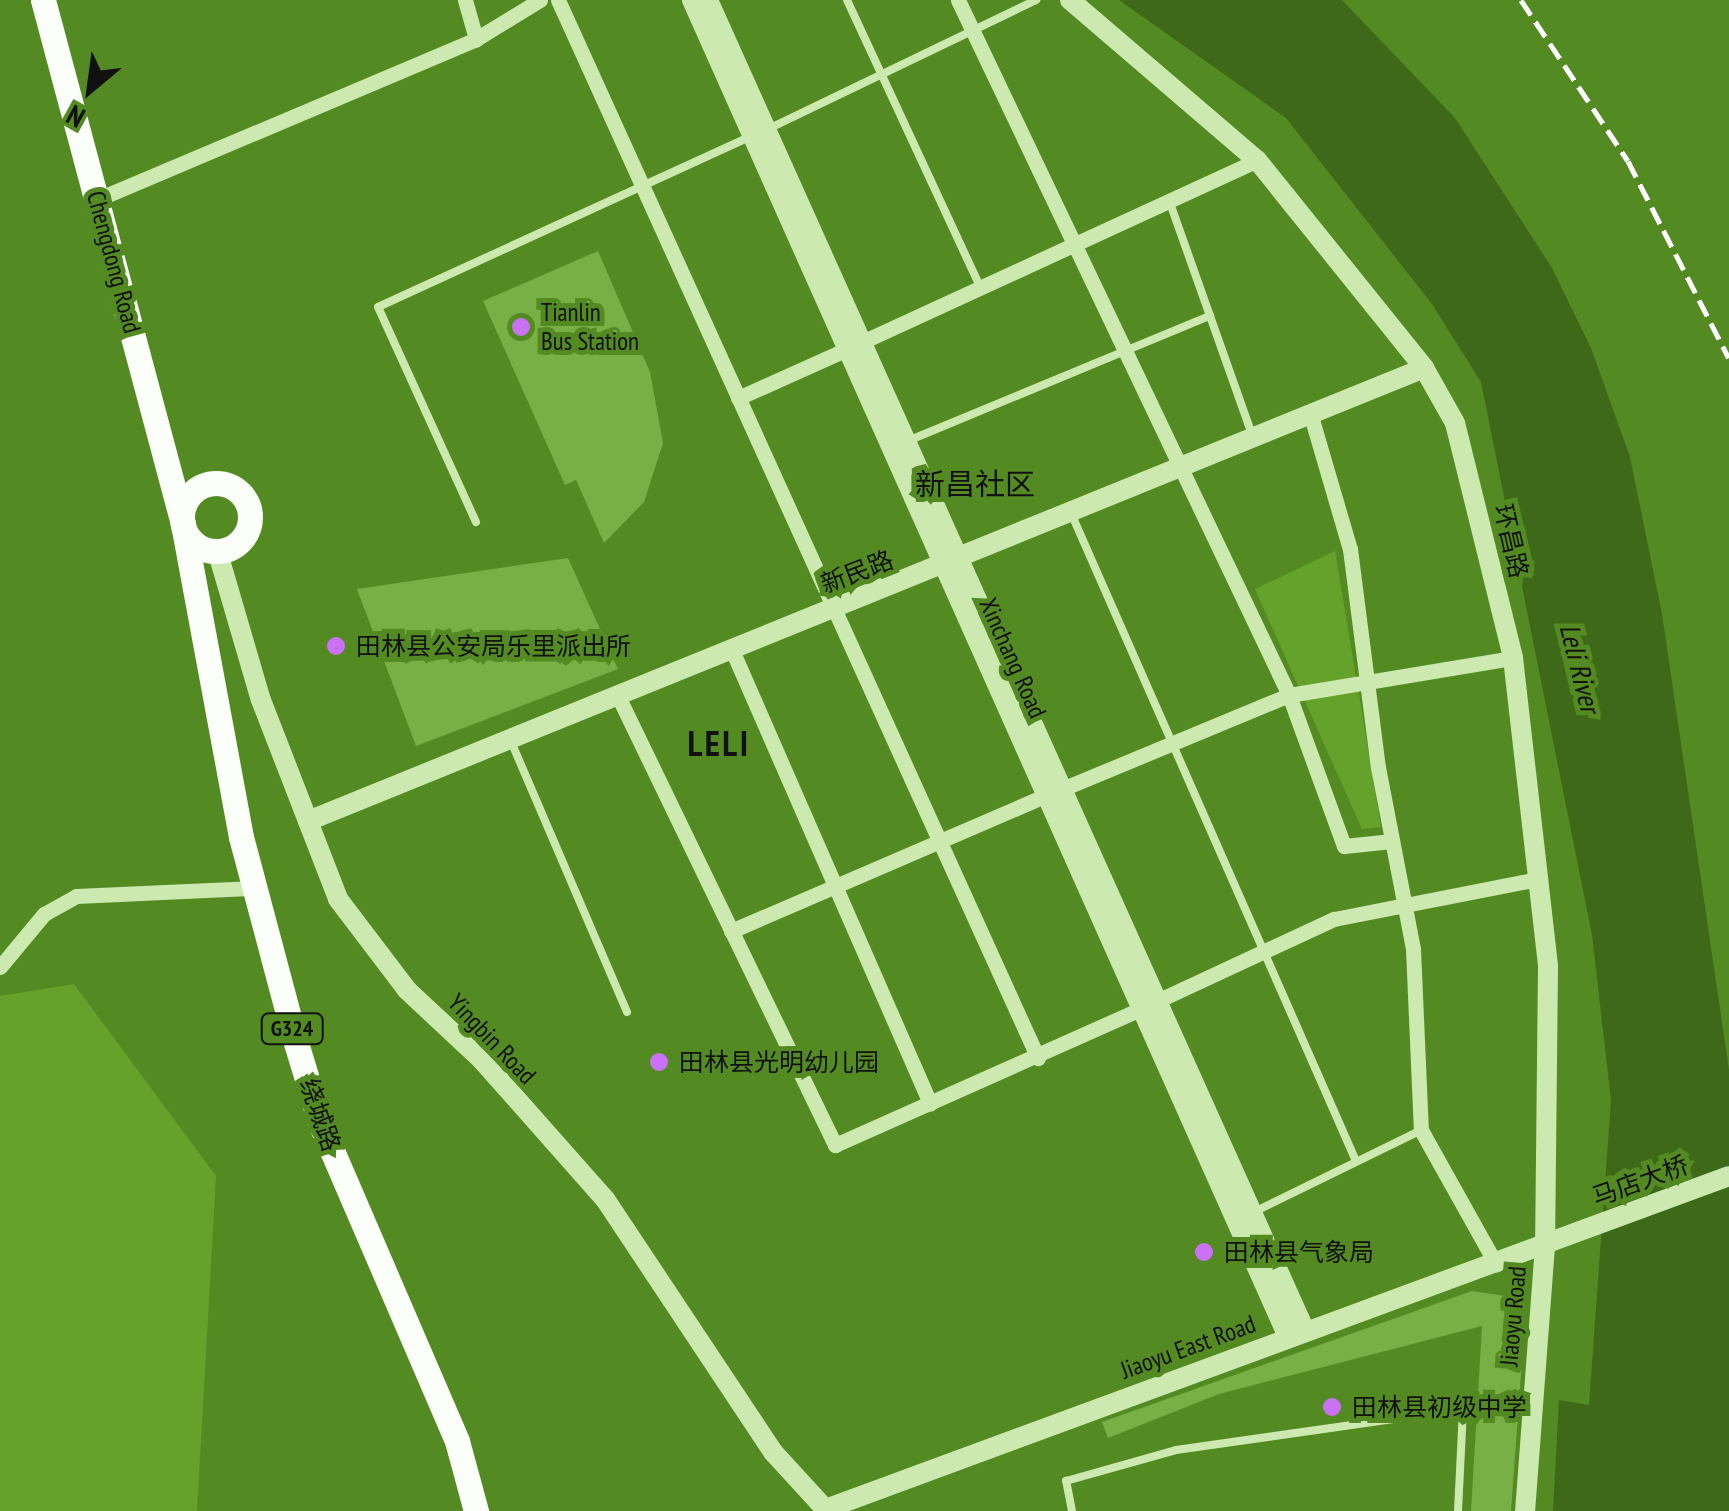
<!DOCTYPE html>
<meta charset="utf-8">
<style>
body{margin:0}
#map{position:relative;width:1729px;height:1511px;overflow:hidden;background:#538a22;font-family:"PT Sans Narrow","Noto Sans SC",sans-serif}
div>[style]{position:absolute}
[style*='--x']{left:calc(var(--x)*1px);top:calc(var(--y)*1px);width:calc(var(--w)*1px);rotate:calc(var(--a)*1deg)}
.green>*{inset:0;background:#65a22c}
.water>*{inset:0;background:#3d6918}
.building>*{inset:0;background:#79b046}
.service>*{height:8px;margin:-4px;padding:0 4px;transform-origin:4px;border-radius:4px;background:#cceaaf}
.minor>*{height:15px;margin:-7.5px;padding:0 7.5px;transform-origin:7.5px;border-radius:7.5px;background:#cceaaf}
.tertiary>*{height:20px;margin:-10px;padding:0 10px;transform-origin:10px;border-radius:10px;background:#cceaaf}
.trunk>*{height:25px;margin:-12.5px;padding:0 12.5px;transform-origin:12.5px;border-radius:12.5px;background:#fcfef9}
.trunk>.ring{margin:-12.5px;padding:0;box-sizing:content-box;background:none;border:25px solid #fcfef9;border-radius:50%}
.rail>*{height:5px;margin-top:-2.5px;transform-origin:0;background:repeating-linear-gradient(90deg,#fff 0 18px,transparent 0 26px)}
.dots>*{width:28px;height:28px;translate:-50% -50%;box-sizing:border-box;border:5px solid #538a22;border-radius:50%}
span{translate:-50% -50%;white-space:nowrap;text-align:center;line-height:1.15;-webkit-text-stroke:10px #538a22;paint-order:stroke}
.shield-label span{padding:2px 8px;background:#538a22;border:2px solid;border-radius:8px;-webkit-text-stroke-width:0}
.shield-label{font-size:22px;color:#111;font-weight:700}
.street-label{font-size:25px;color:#111}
.poi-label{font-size:25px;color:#111}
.left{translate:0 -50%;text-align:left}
.water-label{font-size:28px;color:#111;font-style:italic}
.quarter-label{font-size:30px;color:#111}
.district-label{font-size:35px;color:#111;font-weight:700;letter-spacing:2.5px}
.north{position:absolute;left:40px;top:40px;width:100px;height:100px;-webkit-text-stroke:8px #538a22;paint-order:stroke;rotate:209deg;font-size:28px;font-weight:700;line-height:40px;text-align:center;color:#111}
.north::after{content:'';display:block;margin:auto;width:35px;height:45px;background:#111;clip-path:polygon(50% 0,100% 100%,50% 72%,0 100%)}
</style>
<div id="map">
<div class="green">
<i style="clip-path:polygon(1335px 551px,1381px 827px,1362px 829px,1255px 589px)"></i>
<i style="clip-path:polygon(74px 984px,216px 1176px,197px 1511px,0 1511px,0 996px)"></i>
</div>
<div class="water">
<i style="clip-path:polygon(1119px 0,1342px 0,1455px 118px,1552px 268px,1591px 348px,1630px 457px,1662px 614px,1729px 1070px,1729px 1511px,1553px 1511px,1559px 1400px,1589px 1405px,1611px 1100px,1592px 935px,1481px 382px,1432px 304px,1286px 118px)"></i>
</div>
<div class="building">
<i style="clip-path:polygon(598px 251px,650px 372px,663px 443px,644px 502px,604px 543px,576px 480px,565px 485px,483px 301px)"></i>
<i style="clip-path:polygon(568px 558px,618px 669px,416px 746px,357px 589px)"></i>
<i style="clip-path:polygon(1472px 1291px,1512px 1297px,1522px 1361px,1511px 1511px,1471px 1511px,1482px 1326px,1219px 1394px,1108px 1438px,1102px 1422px)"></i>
</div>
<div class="service">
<i style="--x:847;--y:0;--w:319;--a:65.1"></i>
<i style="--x:766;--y:130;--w:300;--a:-25.7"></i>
<i style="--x:1170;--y:203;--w:246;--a:70.5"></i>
<i style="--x:910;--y:440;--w:325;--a:-22.5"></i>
<i style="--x:1071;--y:513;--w:708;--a:66.26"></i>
<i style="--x:476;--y:522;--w:236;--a:-114.5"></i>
<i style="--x:378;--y:307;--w:409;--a:-24.6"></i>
<i style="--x:510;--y:739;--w:297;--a:66.8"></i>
<i style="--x:1256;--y:1211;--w:184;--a:-26.1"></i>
<i style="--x:1072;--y:1511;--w:31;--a:-101"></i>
<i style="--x:1066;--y:1481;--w:114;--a:-15.7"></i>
<i style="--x:1176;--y:1450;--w:290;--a:-8.1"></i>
<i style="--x:1463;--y:1409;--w:102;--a:92.8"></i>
</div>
<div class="minor">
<i style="--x:465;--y:0;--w:41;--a:74.2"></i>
<i style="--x:558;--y:0;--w:1162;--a:65.6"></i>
<i style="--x:958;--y:0;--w:770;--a:64.53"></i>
<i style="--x:1289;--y:695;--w:161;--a:70"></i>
<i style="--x:1344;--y:846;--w:48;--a:-5.9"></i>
<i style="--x:98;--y:199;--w:410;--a:-22.9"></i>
<i style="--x:476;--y:39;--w:75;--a:-31.4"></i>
<i style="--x:862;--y:342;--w:435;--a:-24.7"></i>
<i style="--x:738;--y:398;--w:120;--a:-24.2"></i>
<i style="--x:1311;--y:416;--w:139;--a:73.7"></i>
<i style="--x:1350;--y:549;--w:220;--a:82.7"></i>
<i style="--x:1378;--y:767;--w:185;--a:79.1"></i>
<i style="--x:1413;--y:949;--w:181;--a:87.5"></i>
<i style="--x:1421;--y:1130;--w:154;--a:60.8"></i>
<i style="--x:732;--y:650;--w:495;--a:66.4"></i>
<i style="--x:618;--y:696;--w:499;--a:64.2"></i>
<i style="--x:835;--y:1145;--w:336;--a:-24"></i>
<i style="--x:1062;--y:789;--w:246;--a:-22.5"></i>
<i style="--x:1289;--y:695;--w:227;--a:-9.4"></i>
<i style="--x:731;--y:931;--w:344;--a:-23.3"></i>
<i style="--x:0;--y:967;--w:69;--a:-50.3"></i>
<i style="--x:44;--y:914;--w:37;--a:-29"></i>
<i style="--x:76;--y:896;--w:179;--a:-2.6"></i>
<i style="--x:1157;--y:1001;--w:195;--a:-24.9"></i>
<i style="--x:1334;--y:919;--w:208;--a:-11.1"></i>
</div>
<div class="tertiary">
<i style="--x:692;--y:0;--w:1464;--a:65.97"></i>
<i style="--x:708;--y:0;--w:1459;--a:65.84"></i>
<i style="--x:1070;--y:0;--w:246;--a:40.6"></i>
<i style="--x:1257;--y:160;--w:267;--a:51.2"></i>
<i style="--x:1424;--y:368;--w:63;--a:60.6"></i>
<i style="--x:1455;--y:423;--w:242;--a:76.1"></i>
<i style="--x:1513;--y:658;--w:310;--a:83.5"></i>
<i style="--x:1548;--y:966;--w:280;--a:90.6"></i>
<i style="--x:1545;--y:1246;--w:266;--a:94.3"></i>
<i style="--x:217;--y:550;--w:156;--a:73.7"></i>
<i style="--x:261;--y:700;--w:213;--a:68.8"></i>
<i style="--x:338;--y:899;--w:114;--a:52.8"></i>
<i style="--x:407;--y:990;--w:101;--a:43"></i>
<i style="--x:481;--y:1059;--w:187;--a:48.5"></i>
<i style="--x:605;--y:1199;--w:304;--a:56.4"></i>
<i style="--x:773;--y:1452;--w:80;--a:47.5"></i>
<i style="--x:308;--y:821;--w:1204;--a:-22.09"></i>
<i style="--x:826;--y:1509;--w:962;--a:-20.24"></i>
</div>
<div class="trunk">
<i style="--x:43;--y:0;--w:542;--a:75.04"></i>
<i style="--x:183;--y:524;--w:318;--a:79.5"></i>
<i style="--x:241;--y:837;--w:203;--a:75.1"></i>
<i style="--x:293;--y:1033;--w:96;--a:73.1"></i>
<i style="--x:321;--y:1125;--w:344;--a:66.7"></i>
<i style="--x:457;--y:1441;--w:73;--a:74.8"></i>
<i class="ring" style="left:182px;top:483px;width:43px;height:43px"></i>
</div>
<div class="rail">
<i style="--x:1521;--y:0;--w:193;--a:56.4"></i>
<i style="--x:1628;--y:161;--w:221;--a:62.9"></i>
</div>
<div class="dots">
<i style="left:521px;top:327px;background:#cb71f6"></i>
<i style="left:336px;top:646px;background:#cb71f6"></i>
<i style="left:659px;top:1062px;background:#cb71f6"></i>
<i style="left:1204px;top:1252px;background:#cb71f6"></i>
<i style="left:1332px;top:1407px;background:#cb71f6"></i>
</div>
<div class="shield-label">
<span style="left:292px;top:1029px">G324</span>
</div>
<div class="street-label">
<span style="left:114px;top:262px;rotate:75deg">Chengdong Road</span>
<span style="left:1511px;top:541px;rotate:77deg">环昌路</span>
<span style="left:857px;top:572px;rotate:-21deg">新民路</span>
<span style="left:1013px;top:658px;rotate:66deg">Xinchang Road</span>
<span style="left:492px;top:1039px;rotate:46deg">Yingbin Road</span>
<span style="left:320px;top:1115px;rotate:71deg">绕城路</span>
<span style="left:1640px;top:1181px;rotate:-20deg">马店大桥</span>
<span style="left:1513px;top:1316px;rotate:-85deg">Jiaoyu Road</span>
<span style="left:1188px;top:1347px;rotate:-20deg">Jiaoyu East Road</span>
</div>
<div class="poi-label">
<span class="left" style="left:541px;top:327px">Tianlin<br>Bus Station</span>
<span class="left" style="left:356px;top:646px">田林县公安局乐里派出所</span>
<span class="left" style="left:679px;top:1062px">田林县光明幼儿园</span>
<span class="left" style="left:1224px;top:1252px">田林县气象局</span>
<span class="left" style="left:1352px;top:1407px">田林县初级中学</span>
</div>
<div class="water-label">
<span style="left:1580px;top:668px;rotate:76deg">Leli River</span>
</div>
<div class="quarter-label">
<span style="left:975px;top:484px">新昌社区</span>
</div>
<div class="district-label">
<span style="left:719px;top:743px">LELI</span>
</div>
<div class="north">N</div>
</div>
